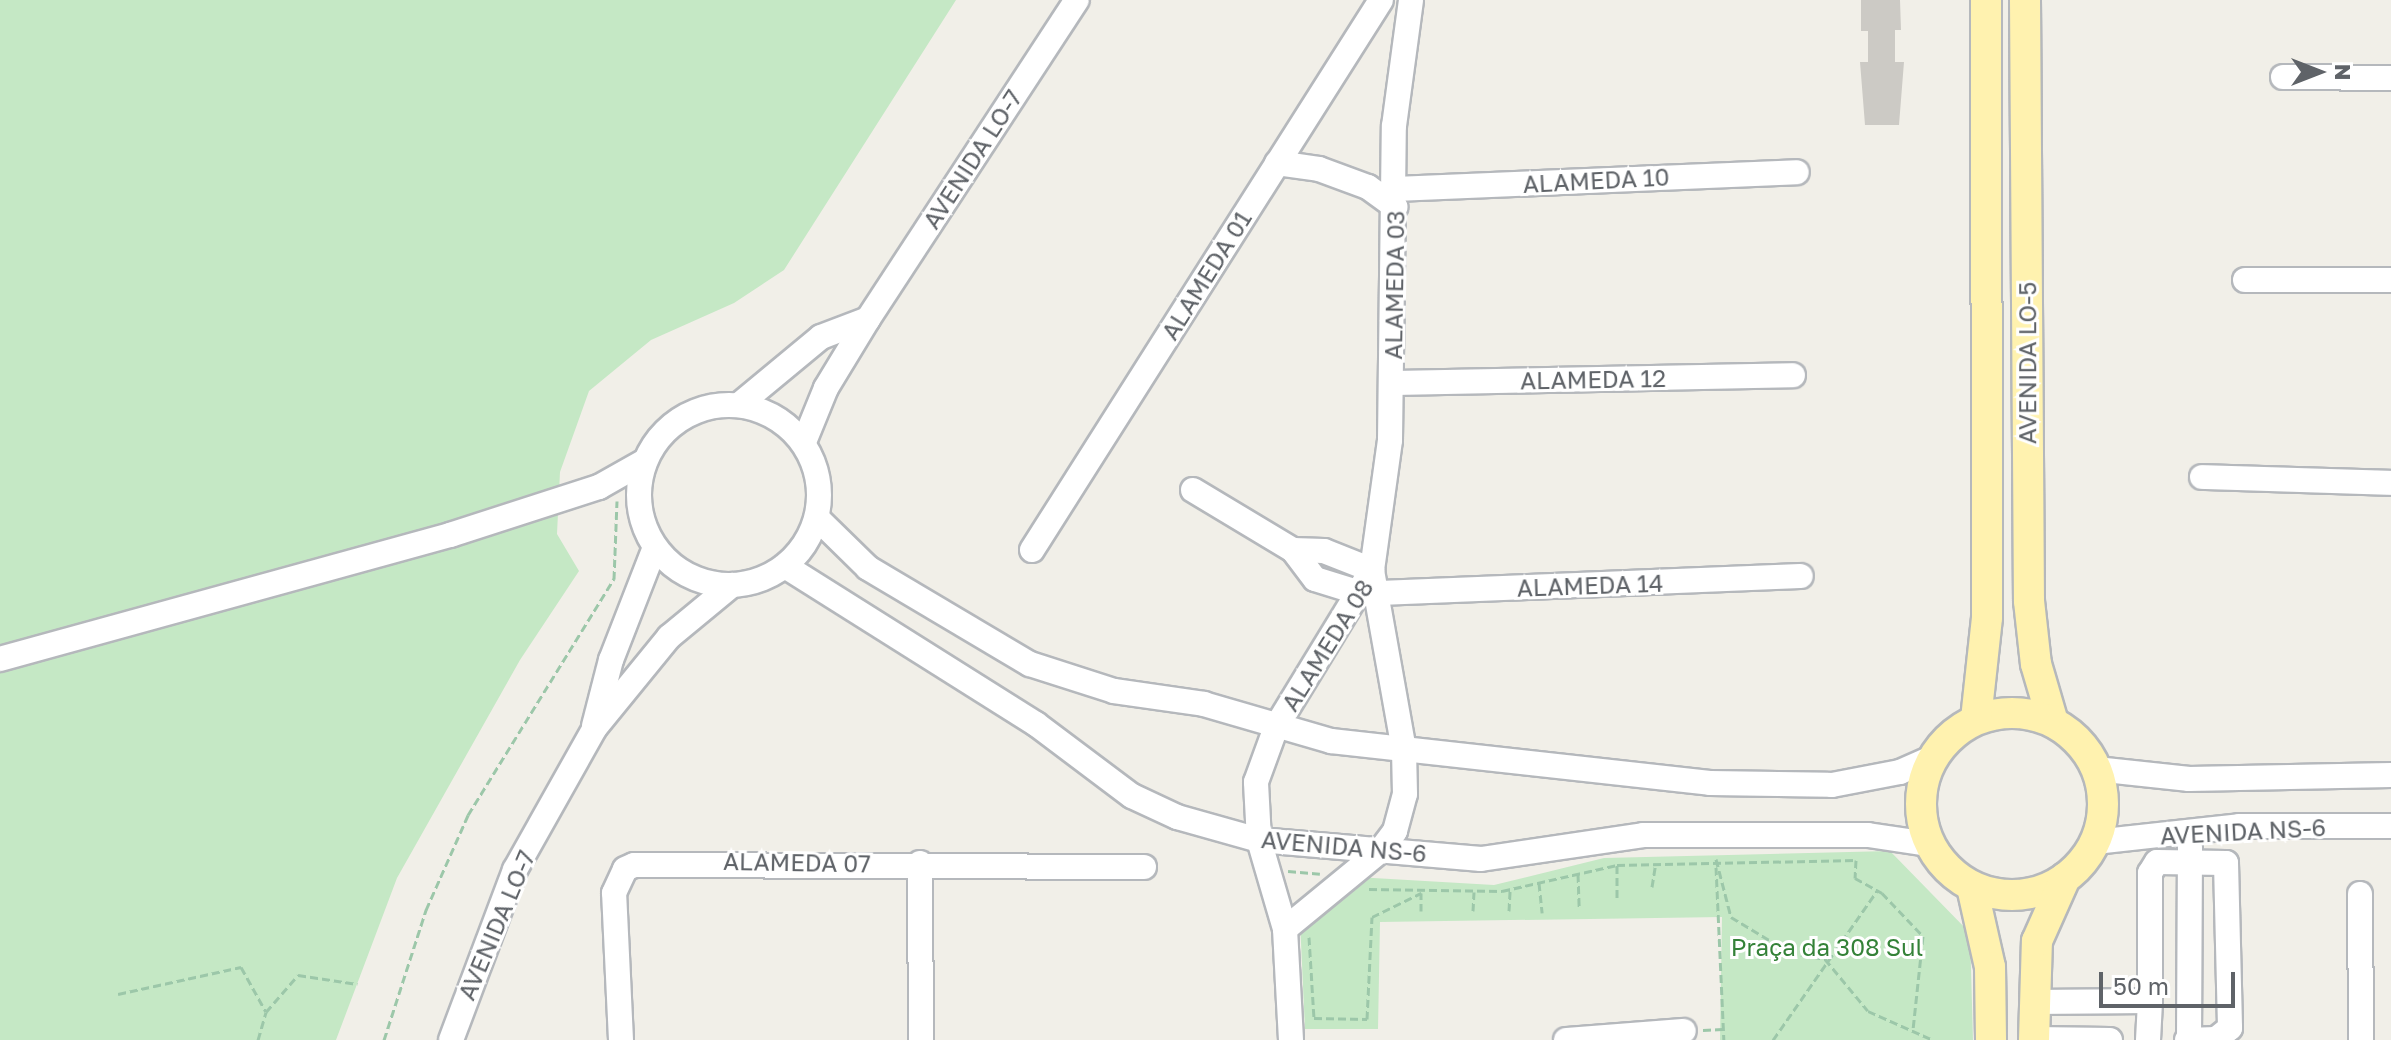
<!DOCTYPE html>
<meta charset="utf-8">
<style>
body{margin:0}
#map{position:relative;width:2391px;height:1040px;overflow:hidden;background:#f1efe8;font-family:"Golos Text",sans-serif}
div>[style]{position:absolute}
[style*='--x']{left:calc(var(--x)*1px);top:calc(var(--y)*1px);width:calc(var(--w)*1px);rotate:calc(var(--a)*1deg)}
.green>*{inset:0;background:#c5e8c5}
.building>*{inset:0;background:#cccac5}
.path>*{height:3px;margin-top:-1.5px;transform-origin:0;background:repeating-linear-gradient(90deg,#9cc7a9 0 8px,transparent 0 12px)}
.roads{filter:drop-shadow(2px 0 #b5b8bc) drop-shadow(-2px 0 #b5b8bc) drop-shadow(0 2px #b5b8bc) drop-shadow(0 -2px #b5b8bc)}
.minor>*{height:24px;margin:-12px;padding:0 12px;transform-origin:12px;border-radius:12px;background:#fff}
.minor>.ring{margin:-12px;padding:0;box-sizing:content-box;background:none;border:24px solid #fff;border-radius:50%}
.major>*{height:30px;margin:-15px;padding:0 15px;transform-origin:15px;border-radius:15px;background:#fff2af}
.major>.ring{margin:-15px;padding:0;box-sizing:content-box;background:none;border:30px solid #fff2af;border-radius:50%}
span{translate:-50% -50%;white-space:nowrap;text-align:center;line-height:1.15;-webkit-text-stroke:6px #fff;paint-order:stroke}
.street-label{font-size:24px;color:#5f6368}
.park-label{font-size:24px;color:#348238}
.north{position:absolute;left:2279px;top:32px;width:80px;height:80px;-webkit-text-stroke:6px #fff;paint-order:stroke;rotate:90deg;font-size:22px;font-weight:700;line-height:32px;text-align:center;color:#5f6368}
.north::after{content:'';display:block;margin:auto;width:28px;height:36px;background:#5f6368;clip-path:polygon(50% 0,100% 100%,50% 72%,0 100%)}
.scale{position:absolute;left:2099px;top:972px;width:136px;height:36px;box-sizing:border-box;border:4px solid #5f6368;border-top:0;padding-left:10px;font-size:24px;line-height:28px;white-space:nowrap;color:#5f6368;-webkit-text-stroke:6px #fff;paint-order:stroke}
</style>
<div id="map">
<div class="green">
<i style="clip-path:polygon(0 0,956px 0,784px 270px,734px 303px,651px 340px,589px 391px,560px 472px,557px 534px,579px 571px,520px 660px,397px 878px,336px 1040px,0 1040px)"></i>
<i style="clip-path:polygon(1890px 851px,1970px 933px,1973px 1040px,1720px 1040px,1722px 917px,1380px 922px,1378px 1029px,1305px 1029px,1300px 921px,1356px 877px,1494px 885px,1604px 858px)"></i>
</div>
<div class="building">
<i style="clip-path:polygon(1861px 0,1900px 0,1901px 30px,1895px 30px,1895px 62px,1904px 62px,1899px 125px,1865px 125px,1860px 62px,1868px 62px,1868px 31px,1861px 31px)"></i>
</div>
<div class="path">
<i style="--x:1716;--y:859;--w:60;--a:75.5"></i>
<i style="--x:1731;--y:917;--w:68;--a:31.1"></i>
<i style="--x:1789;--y:952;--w:37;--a:11"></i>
<i style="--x:1825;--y:959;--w:67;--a:50.4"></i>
<i style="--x:1868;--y:1011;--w:71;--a:24"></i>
<i style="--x:1716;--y:867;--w:173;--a:87.4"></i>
<i style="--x:1288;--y:871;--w:32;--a:5"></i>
<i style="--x:1578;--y:874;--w:34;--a:88"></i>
<i style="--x:1539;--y:883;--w:30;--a:84"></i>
<i style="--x:1652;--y:887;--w:24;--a:-81"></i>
<i style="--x:1369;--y:889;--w:133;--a:0.9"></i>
<i style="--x:1502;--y:891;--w:118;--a:-12.7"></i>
<i style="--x:1617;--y:865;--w:239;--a:-1.2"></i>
<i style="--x:1856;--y:860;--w:18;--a:93"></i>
<i style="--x:1855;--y:878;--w:31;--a:29"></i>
<i style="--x:1882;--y:893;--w:59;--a:46.4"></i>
<i style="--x:1923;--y:936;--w:94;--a:96.1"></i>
<i style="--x:1617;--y:898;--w:33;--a:-90"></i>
<i style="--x:1421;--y:911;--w:18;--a:-90"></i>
<i style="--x:1473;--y:911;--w:19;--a:-87"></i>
<i style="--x:1509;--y:911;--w:22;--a:-87"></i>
<i style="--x:1309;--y:937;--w:81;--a:86.5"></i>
<i style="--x:1314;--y:1018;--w:53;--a:1.1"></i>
<i style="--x:1367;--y:1019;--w:102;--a:-87.2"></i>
<i style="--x:1372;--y:917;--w:55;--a:-26.1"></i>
<i style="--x:118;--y:994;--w:126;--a:-12.4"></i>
<i style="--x:241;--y:967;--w:51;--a:60.9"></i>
<i style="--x:1703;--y:1030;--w:20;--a:-3"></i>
<i style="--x:258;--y:1040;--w:29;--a:-74"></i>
<i style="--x:266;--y:1012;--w:49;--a:-49.1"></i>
<i style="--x:298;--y:975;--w:60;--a:8.7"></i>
<i style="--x:384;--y:1040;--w:137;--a:-72.1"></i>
<i style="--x:426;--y:910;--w:104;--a:-66.1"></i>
<i style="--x:468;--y:815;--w:278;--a:-58.3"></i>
<i style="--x:614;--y:579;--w:78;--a:-87.8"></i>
<i style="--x:1773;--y:1040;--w:182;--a:-55.1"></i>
</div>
<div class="roads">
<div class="minor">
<i style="--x:2283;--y:77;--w:108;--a:0.5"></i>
<i style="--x:1277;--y:163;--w:42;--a:8.1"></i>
<i style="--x:1319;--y:169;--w:52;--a:20.2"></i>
<i style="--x:1368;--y:187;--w:34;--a:36"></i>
<i style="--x:1395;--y:189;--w:402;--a:-2.4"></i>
<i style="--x:2245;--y:280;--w:146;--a:0"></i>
<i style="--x:1393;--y:383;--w:400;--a:-1.1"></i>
<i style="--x:740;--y:404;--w:105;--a:-39.6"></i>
<i style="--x:821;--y:337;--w:50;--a:-21"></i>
<i class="ring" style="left:639px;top:405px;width:156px;height:156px"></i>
<i style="--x:804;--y:442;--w:58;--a:-67.8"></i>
<i style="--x:826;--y:388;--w:81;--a:-58.7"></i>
<i style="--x:868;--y:319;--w:381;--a:-56.8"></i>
<i style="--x:2202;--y:477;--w:189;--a:1.8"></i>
<i style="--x:1193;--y:490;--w:117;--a:31"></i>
<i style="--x:1293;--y:550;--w:36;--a:53"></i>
<i style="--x:1315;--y:579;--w:44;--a:17.2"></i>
<i style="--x:817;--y:518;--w:71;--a:44.4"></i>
<i style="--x:868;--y:568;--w:188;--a:30.7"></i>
<i style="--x:1030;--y:664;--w:88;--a:17.8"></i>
<i style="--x:1114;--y:691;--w:91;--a:8.2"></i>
<i style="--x:1204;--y:704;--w:132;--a:16.2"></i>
<i style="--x:1331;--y:741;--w:381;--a:6.3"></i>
<i style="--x:1710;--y:783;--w:122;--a:0.9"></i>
<i style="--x:1832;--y:785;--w:69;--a:-10.8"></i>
<i style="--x:1900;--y:772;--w:36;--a:-24"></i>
<i style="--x:1032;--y:550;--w:651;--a:-57.6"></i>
<i style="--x:1293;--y:550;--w:31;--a:2"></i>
<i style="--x:1324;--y:551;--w:52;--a:21.6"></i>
<i style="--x:785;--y:566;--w:297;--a:32.2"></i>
<i style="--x:1036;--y:724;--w:120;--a:36.9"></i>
<i style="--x:1132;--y:796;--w:50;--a:25"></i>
<i style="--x:1177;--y:817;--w:85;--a:15.7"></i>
<i style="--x:1259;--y:840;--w:223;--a:4.9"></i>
<i style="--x:1481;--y:859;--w:164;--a:-8.4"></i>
<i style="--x:1643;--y:835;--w:225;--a:0"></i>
<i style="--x:1868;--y:835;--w:62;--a:8.4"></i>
<i style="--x:1379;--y:593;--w:422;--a:-2.3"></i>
<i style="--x:0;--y:659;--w:467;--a:-15.4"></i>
<i style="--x:450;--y:535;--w:157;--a:-17.9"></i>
<i style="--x:599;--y:487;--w:53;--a:-29.5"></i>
<i style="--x:594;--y:726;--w:68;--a:-75.6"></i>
<i style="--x:611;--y:660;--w:121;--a:-68.7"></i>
<i style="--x:2096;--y:769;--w:94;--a:6.1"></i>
<i style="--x:2189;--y:779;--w:202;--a:-1.1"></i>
<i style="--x:2095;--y:842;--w:145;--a:-6.3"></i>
<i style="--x:2239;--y:826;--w:152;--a:0"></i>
<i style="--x:920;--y:863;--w:177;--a:89.7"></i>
<i style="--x:2360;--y:894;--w:146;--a:89.6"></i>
<i style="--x:1285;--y:929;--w:123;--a:-39.4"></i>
<i style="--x:1380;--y:851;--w:25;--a:-53"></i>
<i style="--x:1395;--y:831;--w:38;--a:-75"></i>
<i style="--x:1405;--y:794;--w:44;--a:-91.3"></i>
<i style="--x:1404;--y:750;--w:183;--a:-100.1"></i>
<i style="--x:1372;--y:570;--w:131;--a:-82.1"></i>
<i style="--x:1390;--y:440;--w:314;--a:-89.3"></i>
<i style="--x:1394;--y:126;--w:127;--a:-82.3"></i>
<i style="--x:2033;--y:1002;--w:117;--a:-0.5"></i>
<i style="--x:2150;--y:1001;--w:128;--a:-90"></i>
<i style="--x:2150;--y:873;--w:13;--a:-58"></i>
<i style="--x:2157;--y:862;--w:69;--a:0.8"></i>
<i style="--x:2226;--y:863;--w:165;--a:88.6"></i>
<i style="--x:2230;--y:1028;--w:18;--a:142"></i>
<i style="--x:2216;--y:1039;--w:29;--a:178"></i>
<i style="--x:2034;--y:1039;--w:76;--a:0.8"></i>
<i style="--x:451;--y:1040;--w:182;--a:-69.4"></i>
<i style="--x:515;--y:870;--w:162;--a:-60.7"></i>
<i style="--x:594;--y:729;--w:119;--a:-50.8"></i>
<i style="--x:669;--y:637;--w:82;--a:-39.5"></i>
<i style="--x:621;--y:1040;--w:147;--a:-92.7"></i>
<i style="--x:614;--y:893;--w:26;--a:-65"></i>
<i style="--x:625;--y:869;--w:10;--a:-24"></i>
<i style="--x:634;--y:865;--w:510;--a:0.22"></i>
<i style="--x:1291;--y:1040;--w:111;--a:-93.1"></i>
<i style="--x:1285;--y:929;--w:93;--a:-106.3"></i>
<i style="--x:1259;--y:840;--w:58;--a:-93"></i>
<i style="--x:1256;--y:782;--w:59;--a:-70"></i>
<i style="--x:1276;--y:727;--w:184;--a:-58.6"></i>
<i style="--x:1566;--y:1040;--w:118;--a:-4.4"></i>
<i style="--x:2148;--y:1040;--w:39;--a:-87"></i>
<i style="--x:2189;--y:1040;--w:192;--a:-89.7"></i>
</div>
<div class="major">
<i style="--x:2025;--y:0;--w:601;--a:89.62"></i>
<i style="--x:2029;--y:601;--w:63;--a:83.7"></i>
<i style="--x:2036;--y:664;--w:60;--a:73.7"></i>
<i class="ring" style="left:1921px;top:713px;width:152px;height:152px"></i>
<i style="--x:1976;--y:719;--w:102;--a:-83.8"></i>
<i style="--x:1987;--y:618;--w:618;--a:-90.09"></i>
<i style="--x:1972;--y:887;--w:82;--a:77.3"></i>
<i style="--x:1990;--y:967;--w:73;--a:89.2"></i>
<i style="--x:2034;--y:1040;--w:99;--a:-88.3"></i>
<i style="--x:2037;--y:941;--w:69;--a:-66"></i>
</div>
</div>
<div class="street-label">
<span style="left:972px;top:159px;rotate:-57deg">AVENIDA LO-7</span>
<span style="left:1596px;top:180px;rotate:-3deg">ALAMEDA 10</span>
<span style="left:1206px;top:275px;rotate:-58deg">ALAMEDA 01</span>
<span style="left:1394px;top:285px;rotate:-89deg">ALAMEDA 03</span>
<span style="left:2027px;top:363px;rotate:-90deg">AVENIDA LO-5</span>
<span style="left:1593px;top:379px;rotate:-1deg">ALAMEDA 12</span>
<span style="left:1590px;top:585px;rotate:-2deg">ALAMEDA 14</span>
<span style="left:1327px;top:645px;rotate:-58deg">ALAMEDA 08</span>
<span style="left:2243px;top:831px;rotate:-3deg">AVENIDA NS-6</span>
<span style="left:1344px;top:846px;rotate:5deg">AVENIDA NS-6</span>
<span style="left:797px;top:862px;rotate:1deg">ALAMEDA 07</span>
<span style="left:496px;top:925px;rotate:-67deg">AVENIDA LO-7</span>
</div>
<div class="park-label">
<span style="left:1827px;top:947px">Praça da 308 Sul</span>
</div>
<div class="north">N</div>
<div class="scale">50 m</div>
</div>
